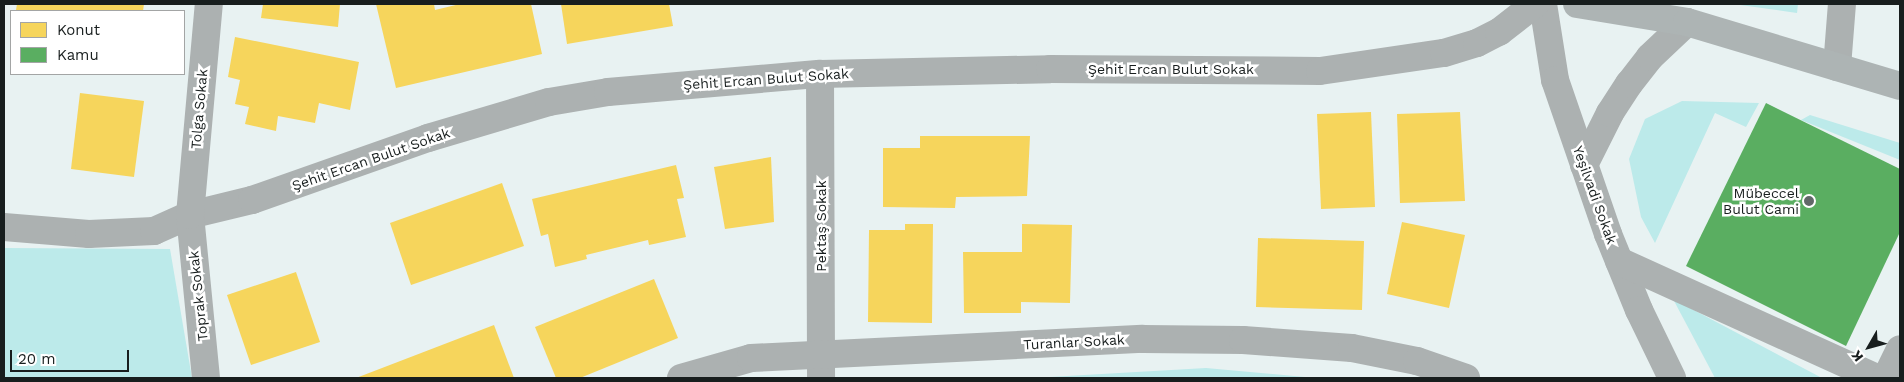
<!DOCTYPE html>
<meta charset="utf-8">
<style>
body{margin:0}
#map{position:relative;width:1904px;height:382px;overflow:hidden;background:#e8f2f2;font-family:"Work Sans",sans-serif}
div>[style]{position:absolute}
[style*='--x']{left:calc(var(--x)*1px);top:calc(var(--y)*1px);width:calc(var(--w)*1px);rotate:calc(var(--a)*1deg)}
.green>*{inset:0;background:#bceaea}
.homes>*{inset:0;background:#f6d55c}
.public>*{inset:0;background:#5aae61}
.minor>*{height:28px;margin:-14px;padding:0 14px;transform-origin:14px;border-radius:14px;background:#acb1b1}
.major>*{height:28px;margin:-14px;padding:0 14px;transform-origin:14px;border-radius:14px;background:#adb4b4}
.dots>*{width:14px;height:14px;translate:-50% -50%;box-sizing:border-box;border:2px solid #fff;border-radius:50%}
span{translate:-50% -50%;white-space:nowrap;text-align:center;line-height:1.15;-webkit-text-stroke:5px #fff;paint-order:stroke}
.street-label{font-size:14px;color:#181e1e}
.poi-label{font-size:14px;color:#181e1e}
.right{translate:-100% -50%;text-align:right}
.frame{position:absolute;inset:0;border:5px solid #181e1e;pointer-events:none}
.legend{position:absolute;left:10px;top:10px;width:175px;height:65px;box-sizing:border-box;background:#fff;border:1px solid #a3a5a5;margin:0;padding:6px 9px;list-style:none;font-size:15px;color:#181e1e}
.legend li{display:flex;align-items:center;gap:10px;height:25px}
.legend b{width:25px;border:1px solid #a3a5a5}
.north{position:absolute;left:1844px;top:322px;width:50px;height:50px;-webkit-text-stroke:4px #fff;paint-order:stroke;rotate:232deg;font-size:14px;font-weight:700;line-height:20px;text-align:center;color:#181e1e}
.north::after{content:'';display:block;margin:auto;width:18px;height:22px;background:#181e1e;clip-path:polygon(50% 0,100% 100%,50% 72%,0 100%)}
.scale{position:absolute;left:10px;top:350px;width:119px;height:22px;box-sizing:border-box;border:2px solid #181e1e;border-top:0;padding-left:6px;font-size:15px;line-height:18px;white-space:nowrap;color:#181e1e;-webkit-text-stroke:4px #fff;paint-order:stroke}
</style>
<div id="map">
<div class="green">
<i style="clip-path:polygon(1733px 4px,1798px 4px,1797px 13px)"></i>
<i style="clip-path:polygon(1682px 101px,1759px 103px,1746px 127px,1715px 113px,1655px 243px,1641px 217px,1629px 159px,1645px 119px)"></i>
<i style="clip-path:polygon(1810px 115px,1900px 143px,1900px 160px,1801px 120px)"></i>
<i style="clip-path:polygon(4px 248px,170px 249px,192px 378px,4px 378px)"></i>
<i style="clip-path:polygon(1673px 299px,1822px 378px,1715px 378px)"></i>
<i style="clip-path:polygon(1206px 368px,1316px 378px,1032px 378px)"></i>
</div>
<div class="homes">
<i style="clip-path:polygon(17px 4px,144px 4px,143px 11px,30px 11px,16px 10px)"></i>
<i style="clip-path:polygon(263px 4px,340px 4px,338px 27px,261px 18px)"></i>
<i style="clip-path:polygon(376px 4px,434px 4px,435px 10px,460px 4px,531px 4px,542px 54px,396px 88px)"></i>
<i style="clip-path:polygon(561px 4px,669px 4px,673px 26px,567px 44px)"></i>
<i style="clip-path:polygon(235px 37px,359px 62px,350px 110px,319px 103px,315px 123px,278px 116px,276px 131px,245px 124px,249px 107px,235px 104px,240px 80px,228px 77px)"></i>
<i style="clip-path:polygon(80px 93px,144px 101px,134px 177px,71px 169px)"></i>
<i style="clip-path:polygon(1371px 112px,1375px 207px,1321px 209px,1317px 114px)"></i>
<i style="clip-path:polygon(1460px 112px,1465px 201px,1400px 203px,1397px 114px)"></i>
<i style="clip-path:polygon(920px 136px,1030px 136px,1027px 196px,956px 197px,955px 208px,883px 207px,883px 148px,920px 148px)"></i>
<i style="clip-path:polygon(771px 157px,774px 222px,725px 229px,714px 167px)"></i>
<i style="clip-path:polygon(676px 165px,684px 198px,677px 199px,686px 237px,649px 245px,648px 240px,586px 255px,587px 259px,555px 267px,548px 234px,541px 236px,532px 199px)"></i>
<i style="clip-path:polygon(502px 183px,524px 246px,411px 285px,390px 223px)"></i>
<i style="clip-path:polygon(1402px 222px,1465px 235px,1449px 308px,1387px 294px)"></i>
<i style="clip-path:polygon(905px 224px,933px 224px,932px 323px,868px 322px,869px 230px,905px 230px)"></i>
<i style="clip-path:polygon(1022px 224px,1072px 225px,1070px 303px,1021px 302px,1021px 313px,964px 313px,963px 252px,1022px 252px)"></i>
<i style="clip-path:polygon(1258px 238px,1364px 241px,1362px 310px,1256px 307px)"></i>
<i style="clip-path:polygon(296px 272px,320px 342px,251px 365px,227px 295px)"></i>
<i style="clip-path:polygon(654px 279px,678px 338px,580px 378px,556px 378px,535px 327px)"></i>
<i style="clip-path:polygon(494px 325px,514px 378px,356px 378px)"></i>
</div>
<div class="public">
<i style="clip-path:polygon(1766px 103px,1900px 169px,1900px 232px,1846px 346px,1686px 266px)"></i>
</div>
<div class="minor">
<i style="--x:1543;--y:4;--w:77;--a:81"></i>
<i style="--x:1555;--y:80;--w:163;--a:71"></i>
<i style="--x:1608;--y:234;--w:82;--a:67.8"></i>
<i style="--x:1639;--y:310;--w:76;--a:64.1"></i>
<i style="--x:1837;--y:67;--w:63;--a:-85.5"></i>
<i style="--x:820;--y:74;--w:304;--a:89.8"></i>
<i style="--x:1584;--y:165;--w:58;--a:-63.4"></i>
<i style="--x:1610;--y:113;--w:35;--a:-57"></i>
<i style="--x:1629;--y:84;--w:34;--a:-52"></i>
<i style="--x:1650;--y:57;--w:51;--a:-43.4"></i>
<i style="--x:4;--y:227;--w:85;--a:4.7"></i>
<i style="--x:89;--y:234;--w:65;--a:-2.6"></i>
<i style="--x:154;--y:231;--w:39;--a:-24"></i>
<i style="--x:190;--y:215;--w:64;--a:-13.6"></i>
<i style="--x:252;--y:200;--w:187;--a:-19.4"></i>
<i style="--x:428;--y:138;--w:126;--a:-16.6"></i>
<i style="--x:549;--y:102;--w:60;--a:-9.6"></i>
<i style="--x:608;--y:92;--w:213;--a:-4.9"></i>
<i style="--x:820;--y:74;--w:230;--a:-1.2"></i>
<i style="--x:1050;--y:69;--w:270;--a:0.4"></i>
<i style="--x:1320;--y:71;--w:125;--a:-8.3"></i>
<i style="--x:1444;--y:53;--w:34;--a:-17"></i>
<i style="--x:1477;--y:43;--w:25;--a:-27"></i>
<i style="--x:1499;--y:32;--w:46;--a:-37.9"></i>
<i style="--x:1619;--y:261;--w:283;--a:24.4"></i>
<i style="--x:206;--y:378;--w:164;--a:-95.6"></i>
<i style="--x:190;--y:215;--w:212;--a:-84.9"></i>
<i style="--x:681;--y:378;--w:73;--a:-15.9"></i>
<i style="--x:751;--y:358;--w:392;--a:-2.8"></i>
<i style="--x:1143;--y:339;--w:100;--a:0.6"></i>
<i style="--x:1243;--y:340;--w:109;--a:4.2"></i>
<i style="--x:1352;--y:348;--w:66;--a:11.3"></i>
<i style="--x:1417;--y:361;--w:52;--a:19.1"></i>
<i style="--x:1886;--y:378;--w:32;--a:-64"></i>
</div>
<div class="major">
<i style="--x:1577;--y:4;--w:111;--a:9.3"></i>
<i style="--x:1687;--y:22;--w:222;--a:16.7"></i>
</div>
<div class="dots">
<i style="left:1809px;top:201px;background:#616868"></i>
</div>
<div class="street-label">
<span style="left:1171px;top:69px">Şehit Ercan Bulut Sokak</span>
<span style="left:766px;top:79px;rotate:-4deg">Şehit Ercan Bulut Sokak</span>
<span style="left:199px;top:109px;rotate:-85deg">Tolga Sokak</span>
<span style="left:371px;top:159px;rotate:-19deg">Şehit Ercan Bulut Sokak</span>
<span style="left:1595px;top:195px;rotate:70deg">Yeşilvadi Sokak</span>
<span style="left:821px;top:226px;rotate:-90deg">Pektaş Sokak</span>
<span style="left:198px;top:296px;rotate:-96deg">Toprak Sokak</span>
<span style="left:1074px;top:342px;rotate:-3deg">Turanlar Sokak</span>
</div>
<div class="poi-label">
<span class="right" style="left:1799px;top:201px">Mübeccel<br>Bulut Cami</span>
</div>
<div class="frame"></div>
<ul class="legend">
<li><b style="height:14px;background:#f6d55c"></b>Konut</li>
<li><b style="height:14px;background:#5aae61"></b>Kamu</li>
</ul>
<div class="north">K</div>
<div class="scale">20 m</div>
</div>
